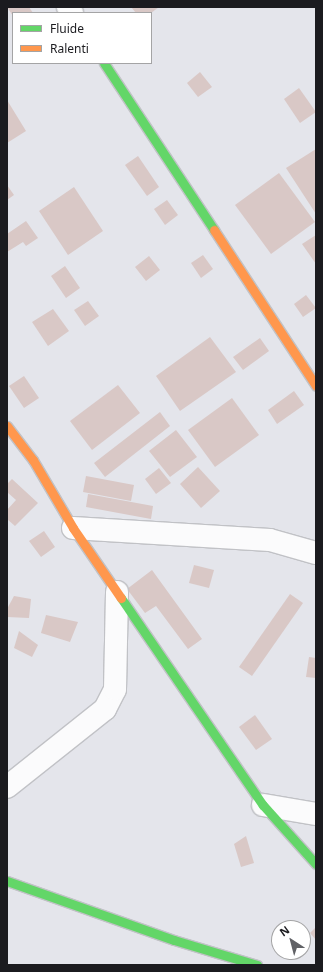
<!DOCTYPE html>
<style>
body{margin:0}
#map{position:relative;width:323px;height:972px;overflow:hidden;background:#e4e5eb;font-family:"Noto Sans",sans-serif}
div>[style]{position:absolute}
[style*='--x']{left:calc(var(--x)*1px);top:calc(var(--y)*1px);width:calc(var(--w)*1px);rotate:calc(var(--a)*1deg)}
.building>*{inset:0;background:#d9c8c6}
.roads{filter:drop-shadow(1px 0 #c1c2c6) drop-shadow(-1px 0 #c1c2c6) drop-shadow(0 1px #c1c2c6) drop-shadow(0 -1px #c1c2c6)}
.street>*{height:22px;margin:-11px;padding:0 11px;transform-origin:11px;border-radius:11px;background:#fbfbfc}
.fast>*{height:9px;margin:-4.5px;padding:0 4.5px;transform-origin:4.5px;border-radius:4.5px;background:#63d668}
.slow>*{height:9px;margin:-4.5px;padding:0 4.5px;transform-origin:4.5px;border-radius:4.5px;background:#ff974d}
span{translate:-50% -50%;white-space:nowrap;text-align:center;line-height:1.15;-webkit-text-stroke:3.5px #fff;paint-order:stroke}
.frame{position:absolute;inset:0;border:8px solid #1b1b1f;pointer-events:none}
.legend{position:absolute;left:12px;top:12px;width:140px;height:52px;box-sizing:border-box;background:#fff;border:1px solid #a4a4a5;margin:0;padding:5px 7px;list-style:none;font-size:12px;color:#1b1b1f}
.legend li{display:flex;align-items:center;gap:8px;height:20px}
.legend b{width:20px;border:1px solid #a4a4a5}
.north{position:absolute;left:271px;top:920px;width:40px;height:40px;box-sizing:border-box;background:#fff;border:1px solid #a4a4a5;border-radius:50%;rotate:324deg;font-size:11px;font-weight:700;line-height:16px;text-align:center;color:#1b1b1f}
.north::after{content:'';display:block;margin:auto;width:14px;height:18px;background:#616266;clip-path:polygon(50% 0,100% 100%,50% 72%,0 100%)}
</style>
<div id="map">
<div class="building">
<i style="clip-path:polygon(7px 7px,29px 7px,33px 13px,13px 13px,13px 16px)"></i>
<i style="clip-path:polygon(131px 7px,159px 7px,151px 13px,136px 13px)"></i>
<i style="clip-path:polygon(200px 72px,212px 87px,198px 97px,187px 83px)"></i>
<i style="clip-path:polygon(299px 88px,316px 112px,300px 123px,284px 99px)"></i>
<i style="clip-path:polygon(7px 100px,26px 131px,7px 143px)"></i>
<i style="clip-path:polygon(316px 149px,316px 214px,286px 168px)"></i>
<i style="clip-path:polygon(138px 156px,159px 187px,147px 196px,125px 165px)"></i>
<i style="clip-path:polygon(279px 173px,315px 222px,271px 254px,235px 205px)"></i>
<i style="clip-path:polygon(7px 185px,14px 195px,7px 200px)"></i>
<i style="clip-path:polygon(74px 187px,103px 231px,68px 255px,39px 211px)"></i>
<i style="clip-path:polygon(167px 200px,178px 215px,165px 225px,154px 209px)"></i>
<i style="clip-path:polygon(26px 221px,38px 238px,26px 246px,23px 242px,7px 252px,7px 234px)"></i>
<i style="clip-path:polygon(316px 235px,316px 264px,302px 244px)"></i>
<i style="clip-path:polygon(203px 255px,213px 269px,201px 278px,191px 263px)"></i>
<i style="clip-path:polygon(149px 256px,160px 270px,146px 281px,135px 267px)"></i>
<i style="clip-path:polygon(65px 266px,80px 288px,66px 298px,51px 276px)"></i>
<i style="clip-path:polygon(306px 295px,316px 308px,303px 317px,294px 304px)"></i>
<i style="clip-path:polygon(88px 301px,99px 316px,85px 326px,74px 310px)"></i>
<i style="clip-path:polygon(53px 309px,69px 331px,48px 346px,32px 322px)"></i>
<i style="clip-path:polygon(210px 337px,236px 372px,180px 411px,156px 376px)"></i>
<i style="clip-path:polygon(260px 338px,269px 351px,243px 370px,233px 357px)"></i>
<i style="clip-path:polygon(24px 376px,39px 398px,24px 408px,9px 386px)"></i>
<i style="clip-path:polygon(118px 385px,140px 413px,92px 450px,70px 421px)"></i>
<i style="clip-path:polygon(294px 391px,304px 405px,277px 424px,268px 410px)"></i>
<i style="clip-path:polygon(232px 398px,259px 435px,215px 467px,188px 430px)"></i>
<i style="clip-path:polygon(160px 412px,170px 426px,105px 477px,94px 463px)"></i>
<i style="clip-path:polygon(176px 430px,197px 457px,170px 477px,149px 451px)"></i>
<i style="clip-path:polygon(198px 467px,220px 491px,201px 508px,180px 484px)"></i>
<i style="clip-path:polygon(159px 468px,171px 483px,156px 494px,145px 479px)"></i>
<i style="clip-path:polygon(86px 476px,134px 485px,131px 501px,83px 492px)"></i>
<i style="clip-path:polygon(12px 479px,38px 503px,15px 526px,7px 519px,7px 510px,16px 500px,7px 492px,7px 484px)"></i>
<i style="clip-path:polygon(88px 494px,153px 506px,151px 519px,86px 507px)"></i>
<i style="clip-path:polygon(44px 531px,55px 547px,41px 557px,29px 541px)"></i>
<i style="clip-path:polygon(194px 565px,214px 570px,209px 588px,189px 583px)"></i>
<i style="clip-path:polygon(152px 570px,202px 639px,188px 649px,156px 606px,145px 613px,127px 589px)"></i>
<i style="clip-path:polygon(290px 594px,303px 603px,252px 676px,239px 667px)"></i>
<i style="clip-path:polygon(14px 596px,31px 599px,29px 618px,7px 617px,7px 609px)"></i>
<i style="clip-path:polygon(46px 615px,78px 622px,70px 642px,41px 633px)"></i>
<i style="clip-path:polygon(19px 631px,38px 645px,32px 657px,14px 648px)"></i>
<i style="clip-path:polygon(309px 657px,316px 658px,316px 678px,306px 677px)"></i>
<i style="clip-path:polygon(255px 715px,272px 739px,256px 750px,239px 727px)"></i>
<i style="clip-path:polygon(246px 836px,254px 863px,241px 867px,234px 844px)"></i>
<i style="clip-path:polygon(316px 927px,316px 940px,310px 933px)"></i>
</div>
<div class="roads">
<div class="street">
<i style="--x:68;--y:7;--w:7;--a:56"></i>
<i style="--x:73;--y:528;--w:197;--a:3.5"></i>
<i style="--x:270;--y:540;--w:48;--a:15.8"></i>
<i style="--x:7;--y:787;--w:125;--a:-38.5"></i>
<i style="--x:105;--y:709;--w:22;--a:-63"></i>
<i style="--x:115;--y:689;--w:97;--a:-88.8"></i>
<i style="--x:263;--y:805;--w:54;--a:9.6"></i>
</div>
<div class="fast">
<i style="--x:104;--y:63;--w:200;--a:56.6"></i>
<i style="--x:121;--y:598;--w:251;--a:55.6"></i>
<i style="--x:263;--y:805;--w:79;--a:48.1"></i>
<i style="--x:7;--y:881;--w:177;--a:19.5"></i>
<i style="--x:174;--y:940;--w:87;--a:16.8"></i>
</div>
<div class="slow">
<i style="--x:214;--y:230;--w:186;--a:56.8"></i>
<i style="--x:7;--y:426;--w:43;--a:52.6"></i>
<i style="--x:33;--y:460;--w:79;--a:59.5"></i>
<i style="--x:73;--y:528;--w:85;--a:55.6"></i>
</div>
</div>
<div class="frame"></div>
<ul class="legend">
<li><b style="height:5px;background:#63d668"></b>Fluide</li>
<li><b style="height:5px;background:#ff974d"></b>Ralenti</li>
</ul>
<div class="north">N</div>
</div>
